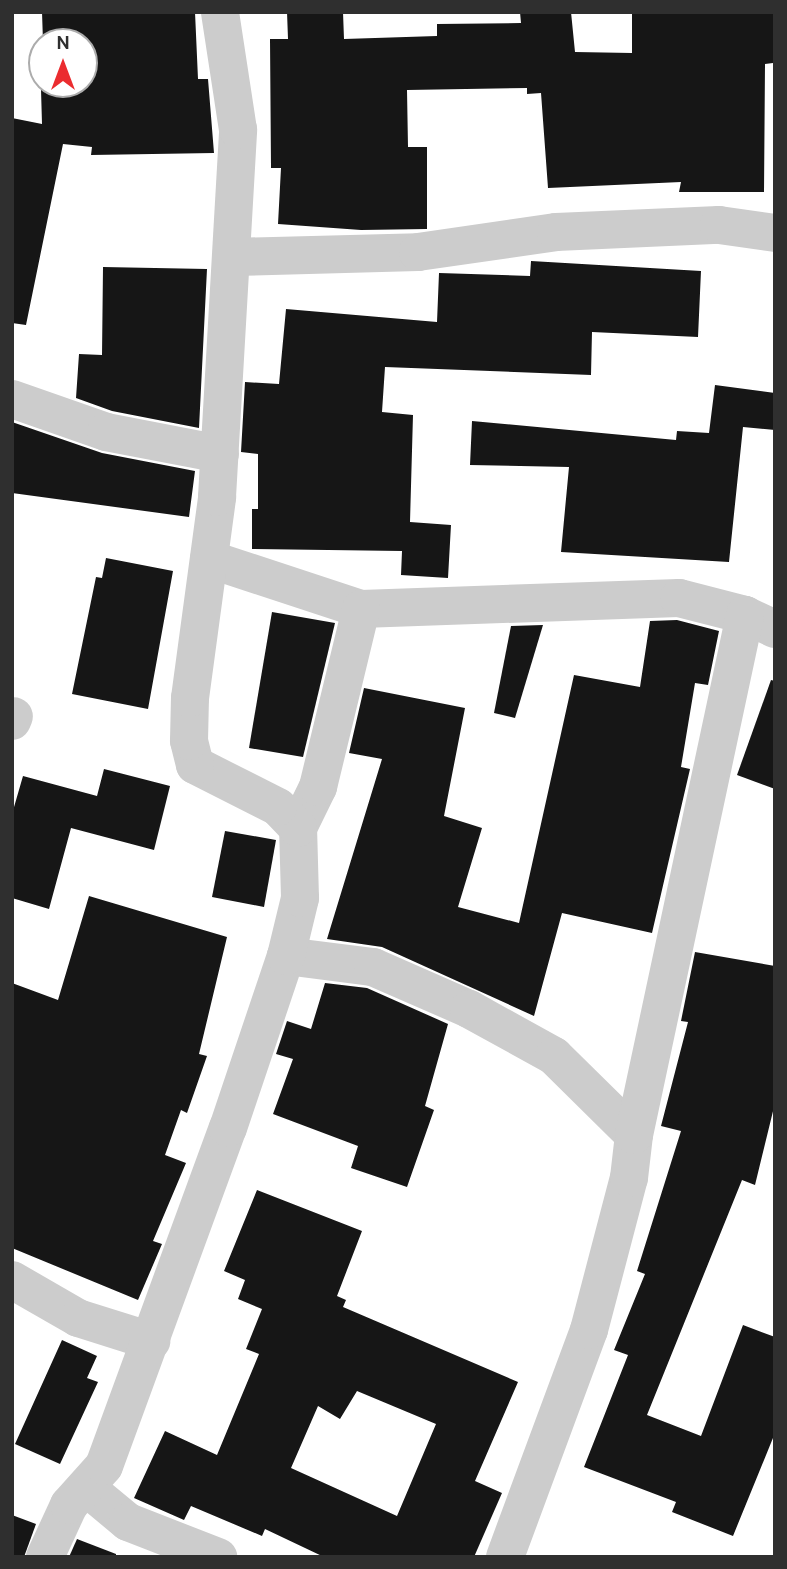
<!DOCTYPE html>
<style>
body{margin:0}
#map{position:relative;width:787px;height:1569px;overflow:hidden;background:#fff;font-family:Overpass,sans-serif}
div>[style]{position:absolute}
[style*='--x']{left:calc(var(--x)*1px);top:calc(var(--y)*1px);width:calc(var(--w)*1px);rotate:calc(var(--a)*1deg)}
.building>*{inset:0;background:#161616}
.minor>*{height:38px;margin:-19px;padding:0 19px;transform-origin:19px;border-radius:19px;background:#ccc}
span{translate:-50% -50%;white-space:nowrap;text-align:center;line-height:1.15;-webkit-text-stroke:7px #fff;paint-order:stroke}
.frame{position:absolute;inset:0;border:14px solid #2f2f2f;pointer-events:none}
.north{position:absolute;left:28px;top:28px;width:70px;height:70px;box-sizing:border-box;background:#fff;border:2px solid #acacac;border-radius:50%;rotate:0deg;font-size:19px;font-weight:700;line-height:28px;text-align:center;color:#2f2f2f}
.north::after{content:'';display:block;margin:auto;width:24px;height:32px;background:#eb2c2f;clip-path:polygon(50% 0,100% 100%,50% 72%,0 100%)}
</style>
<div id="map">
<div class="building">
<i style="clip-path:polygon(42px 12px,195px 12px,198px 79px,208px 79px,214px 153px,91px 155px,92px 147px,63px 144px,26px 325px,12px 323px,12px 118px,42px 124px,40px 55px,42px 84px,84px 84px,84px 42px,43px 42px)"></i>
<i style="clip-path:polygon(287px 12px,343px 12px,344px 39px,437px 36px,437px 24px,521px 23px,520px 12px,571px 12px,575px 52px,632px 53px,632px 12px,773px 12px,773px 63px,765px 64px,764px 192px,679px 192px,681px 182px,548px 188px,541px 93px,527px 94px,527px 88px,407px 90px,408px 147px,427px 147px,427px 229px,361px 230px,278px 224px,281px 168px,271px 168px,270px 39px,288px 39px)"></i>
<i style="clip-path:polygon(531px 261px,701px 271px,698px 337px,592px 332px,591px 375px,385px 367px,382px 412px,413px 415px,410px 522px,451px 525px,448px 578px,401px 575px,402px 551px,252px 549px,252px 509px,258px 509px,258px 454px,241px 452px,245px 382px,279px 384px,286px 309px,437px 322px,439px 273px,530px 276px)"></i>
<i style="clip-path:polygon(103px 267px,207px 269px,199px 428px,112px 411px,76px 398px,79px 354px,102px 355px)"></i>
<i style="clip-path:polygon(715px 385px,775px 393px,775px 430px,743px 427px,729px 562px,561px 552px,569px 467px,470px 465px,472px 421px,676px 440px,677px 431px,709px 433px)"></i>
<i style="clip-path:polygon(12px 422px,102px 453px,195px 471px,189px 517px,12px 493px)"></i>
<i style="clip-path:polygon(106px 558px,173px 571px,148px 709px,72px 694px,96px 577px,102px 578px)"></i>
<i style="clip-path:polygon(272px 612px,335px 623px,303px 757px,249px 748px)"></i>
<i style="clip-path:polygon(677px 620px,719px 631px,708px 685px,695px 683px,681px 767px,690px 769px,652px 933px,562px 913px,534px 1016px,382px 947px,327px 939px,382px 759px,349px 753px,364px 688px,465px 708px,444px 816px,482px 828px,458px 907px,519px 923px,574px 675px,640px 687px,650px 621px)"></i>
<i style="clip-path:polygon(543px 625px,515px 718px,494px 713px,511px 626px)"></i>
<i style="clip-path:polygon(771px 680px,775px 681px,775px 789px,737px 775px)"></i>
<i style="clip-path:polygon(104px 769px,170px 786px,154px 850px,71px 828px,49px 909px,12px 898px,12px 814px,23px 776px,97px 796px)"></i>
<i style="clip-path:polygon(225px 831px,276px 840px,264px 907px,212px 897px)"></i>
<i style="clip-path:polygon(89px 896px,227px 937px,199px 1054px,207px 1056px,187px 1113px,181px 1110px,165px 1155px,186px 1163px,153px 1241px,162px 1244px,138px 1300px,12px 1248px,12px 983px,58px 1000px)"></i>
<i style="clip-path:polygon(695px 952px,775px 966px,775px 1103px,755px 1185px,742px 1180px,647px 1415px,701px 1436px,743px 1325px,775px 1337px,775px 1433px,733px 1536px,672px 1512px,676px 1502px,584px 1467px,628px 1355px,614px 1350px,645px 1274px,637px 1271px,681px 1131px,661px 1126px,688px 1022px,681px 1021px)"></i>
<i style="clip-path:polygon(325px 983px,367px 988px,448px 1024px,425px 1106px,434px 1110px,407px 1187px,351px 1168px,358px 1146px,273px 1114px,293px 1059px,276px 1054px,287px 1021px,311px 1029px)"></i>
<i style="clip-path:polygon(evenodd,257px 1190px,362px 1231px,337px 1296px,346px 1300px,343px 1307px,518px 1382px,475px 1481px,502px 1493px,474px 1557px,324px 1557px,265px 1529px,262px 1536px,191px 1506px,184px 1520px,134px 1498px,165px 1431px,217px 1455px,259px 1354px,246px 1349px,262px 1309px,238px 1299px,245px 1280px,224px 1271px,257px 1190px,357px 1391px,436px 1424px,397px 1516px,291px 1468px,318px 1406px,340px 1419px,357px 1391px)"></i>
<i style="clip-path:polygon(62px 1340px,97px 1356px,87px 1378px,98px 1382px,60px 1464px,15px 1444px)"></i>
<i style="clip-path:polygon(12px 1515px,36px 1524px,24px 1557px,12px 1557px)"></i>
<i style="clip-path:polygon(77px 1539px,116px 1554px,116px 1557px,69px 1557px)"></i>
</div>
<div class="minor">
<i style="--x:232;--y:257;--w:186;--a:-1.5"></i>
<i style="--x:418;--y:252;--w:139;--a:-8.2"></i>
<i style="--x:556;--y:232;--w:163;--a:-2.5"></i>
<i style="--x:719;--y:225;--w:57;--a:8.1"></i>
<i style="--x:12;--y:399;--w:100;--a:19.3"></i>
<i style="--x:106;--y:432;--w:116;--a:10.9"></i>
<i style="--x:209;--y:559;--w:160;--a:18.2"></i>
<i style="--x:361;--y:609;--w:318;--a:-2"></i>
<i style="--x:679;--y:598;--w:68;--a:14.4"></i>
<i style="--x:745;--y:615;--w:33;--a:25"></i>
<i style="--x:12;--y:721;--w:5;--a:-68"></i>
<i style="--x:298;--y:828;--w:46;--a:-64"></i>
<i style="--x:318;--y:787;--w:183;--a:-76.4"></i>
<i style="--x:286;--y:956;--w:88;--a:7.2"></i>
<i style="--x:373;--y:967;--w:105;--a:23.6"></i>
<i style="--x:469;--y:1009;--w:97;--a:28.9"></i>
<i style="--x:554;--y:1056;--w:112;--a:44.6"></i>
<i style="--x:12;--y:1280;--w:76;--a:29.9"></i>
<i style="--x:78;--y:1318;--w:77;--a:17.5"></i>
<i style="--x:87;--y:1488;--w:53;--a:39.7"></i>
<i style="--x:128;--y:1522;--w:97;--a:21.3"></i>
<i style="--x:45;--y:1557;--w:57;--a:-65.2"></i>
<i style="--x:69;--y:1505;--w:52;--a:-48.1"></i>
<i style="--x:104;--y:1466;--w:360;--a:-69.9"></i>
<i style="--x:228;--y:1128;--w:182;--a:-71.4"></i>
<i style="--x:286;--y:956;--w:60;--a:-76.4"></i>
<i style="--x:300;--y:898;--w:70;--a:-91.6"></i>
<i style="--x:298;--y:828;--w:29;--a:-134"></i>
<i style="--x:278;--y:807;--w:93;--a:-153.2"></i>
<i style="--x:195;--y:765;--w:25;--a:-104"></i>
<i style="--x:189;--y:741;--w:43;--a:-88.7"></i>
<i style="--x:190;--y:698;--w:203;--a:-82.3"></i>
<i style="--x:217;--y:497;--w:368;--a:-86.7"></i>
<i style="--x:238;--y:130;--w:119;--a:-98.7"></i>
<i style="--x:505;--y:1557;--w:242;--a:-69.7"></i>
<i style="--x:589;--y:1330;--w:157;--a:-75.3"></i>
<i style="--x:629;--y:1178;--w:43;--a:-83.4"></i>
<i style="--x:634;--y:1135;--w:532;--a:-77.95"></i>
</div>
<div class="frame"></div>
<div class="north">N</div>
</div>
